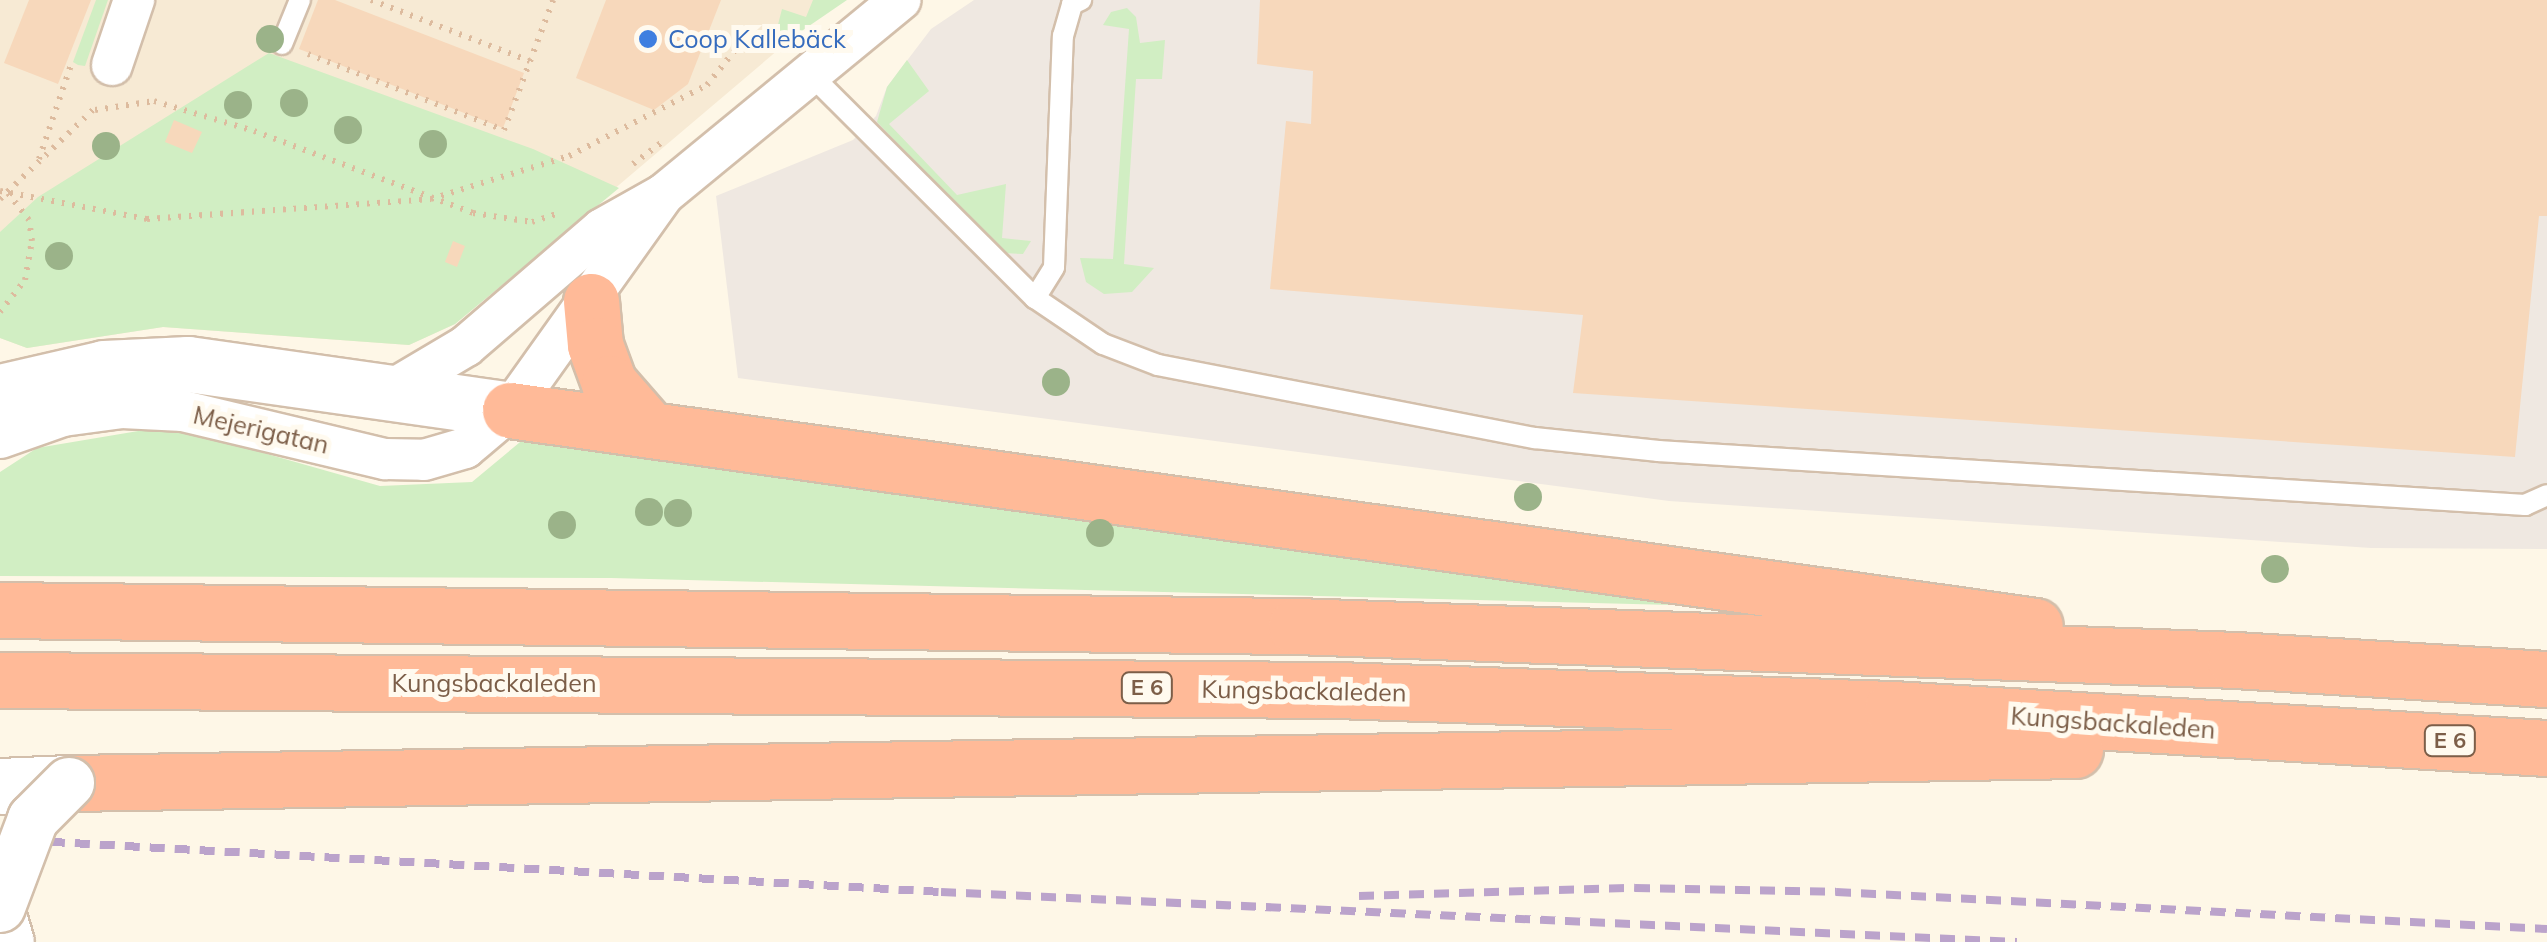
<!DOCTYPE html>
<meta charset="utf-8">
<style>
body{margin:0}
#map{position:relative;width:2547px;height:942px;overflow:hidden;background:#fef7e7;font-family:Mulish,sans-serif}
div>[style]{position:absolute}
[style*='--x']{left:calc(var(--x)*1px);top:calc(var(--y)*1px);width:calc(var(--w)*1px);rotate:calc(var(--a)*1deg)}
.residential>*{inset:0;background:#f7ead4}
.industrial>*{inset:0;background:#efe8e1}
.green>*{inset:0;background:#d1eec3}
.building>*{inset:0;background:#f7d8bb}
.path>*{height:6px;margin-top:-3px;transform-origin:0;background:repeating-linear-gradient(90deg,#ddbb9e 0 2.5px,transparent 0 10.5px)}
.roads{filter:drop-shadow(2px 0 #d3bfab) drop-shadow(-2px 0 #d3bfab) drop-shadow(0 2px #d3bfab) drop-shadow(0 -2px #d3bfab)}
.service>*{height:20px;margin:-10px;padding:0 10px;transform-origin:10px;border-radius:10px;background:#fff}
.minor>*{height:40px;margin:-20px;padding:0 20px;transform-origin:20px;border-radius:20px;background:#fff}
.tertiary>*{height:50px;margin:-25px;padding:0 25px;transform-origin:25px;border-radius:25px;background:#fff}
.secondary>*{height:55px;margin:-27.5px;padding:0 27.5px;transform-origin:27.5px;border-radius:27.5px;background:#fff}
.motorway>*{height:55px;margin:-27.5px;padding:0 27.5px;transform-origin:27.5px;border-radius:27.5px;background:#ffba98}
.rail>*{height:8px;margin-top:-4px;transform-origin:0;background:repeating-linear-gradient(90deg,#bba3cb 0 15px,transparent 0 25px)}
.bridges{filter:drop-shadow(2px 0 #d3bfab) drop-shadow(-2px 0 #d3bfab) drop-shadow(0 2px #d3bfab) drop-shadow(0 -2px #d3bfab)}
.tertiary-bridge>*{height:50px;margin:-25px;padding:0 25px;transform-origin:25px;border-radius:25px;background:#fff}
.trees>*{width:28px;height:28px;margin:-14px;border-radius:50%;background:#9bb389}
.dots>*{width:28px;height:28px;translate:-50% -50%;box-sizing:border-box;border:5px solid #fffaef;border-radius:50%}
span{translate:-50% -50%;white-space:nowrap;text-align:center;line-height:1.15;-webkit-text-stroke:10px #fffaef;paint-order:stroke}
.shield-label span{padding:2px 8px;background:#fffaef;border:2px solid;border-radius:8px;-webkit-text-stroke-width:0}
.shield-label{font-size:22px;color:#7c5e48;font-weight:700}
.shop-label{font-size:25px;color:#366cbe}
.left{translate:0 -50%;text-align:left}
.street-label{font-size:25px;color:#7c5e48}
</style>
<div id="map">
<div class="residential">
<i style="clip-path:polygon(0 0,837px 0,455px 324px,409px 345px,163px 327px,27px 348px,0 338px)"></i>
</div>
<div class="industrial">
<i style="clip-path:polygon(974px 0,2547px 0,2547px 549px,2371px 548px,1669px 501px,738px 378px,716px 196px,853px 140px,876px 116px,887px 87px,931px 29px)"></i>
</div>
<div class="green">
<i style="clip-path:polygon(96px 0,108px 0,85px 66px,78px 65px,73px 62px)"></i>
<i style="clip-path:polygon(813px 0,847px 0,771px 52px,782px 9px,806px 17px)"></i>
<i style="clip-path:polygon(1127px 8px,1136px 17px,1140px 43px,1165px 40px,1162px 79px,1136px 79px,1124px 264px,1154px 268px,1132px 292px,1104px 294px,1086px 282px,1080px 258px,1113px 259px,1129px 29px,1103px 25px,1111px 12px)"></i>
<i style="clip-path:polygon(269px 53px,533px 149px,619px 188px,455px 324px,409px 345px,163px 327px,27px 348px,0 338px,0 232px,38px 197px)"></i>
<i style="clip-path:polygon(907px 60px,929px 91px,889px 124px,957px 195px,1006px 184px,1002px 238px,1031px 241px,1023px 254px,1003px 253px,877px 122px,887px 87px)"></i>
<i style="clip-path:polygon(168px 426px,380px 486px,472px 482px,525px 438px,1712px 606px,611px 578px,0 576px,0 472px,37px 448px)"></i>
</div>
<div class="building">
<i style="clip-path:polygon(29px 0,91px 0,58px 84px,4px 63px)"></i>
<i style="clip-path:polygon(318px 0,335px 0,524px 73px,503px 128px,299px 49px)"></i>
<i style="clip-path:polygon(606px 0,721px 0,688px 84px,654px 110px,576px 78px)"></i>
<i style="clip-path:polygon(1260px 0,2547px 0,2547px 216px,2539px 216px,2515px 457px,1573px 393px,1583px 315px,1270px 289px,1286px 121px,1311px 124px,1313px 71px,1257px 64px)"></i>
<i style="clip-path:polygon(174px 120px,202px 132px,192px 153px,165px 142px)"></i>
<i style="clip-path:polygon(453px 241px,465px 246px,457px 267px,445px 262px)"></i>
</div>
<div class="path">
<i style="--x:371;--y:0;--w:170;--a:21"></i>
<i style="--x:308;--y:54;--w:210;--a:21.2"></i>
<i style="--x:504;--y:130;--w:139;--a:-69.3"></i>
<i style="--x:95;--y:110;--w:60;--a:-8.7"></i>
<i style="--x:154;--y:101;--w:104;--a:16.7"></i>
<i style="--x:254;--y:131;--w:234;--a:20.5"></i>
<i style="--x:473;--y:213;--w:60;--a:8.7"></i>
<i style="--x:532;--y:222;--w:26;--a:-18"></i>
<i style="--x:39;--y:159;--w:102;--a:-71.2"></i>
<i style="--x:633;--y:164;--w:38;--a:-37"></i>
<i style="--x:0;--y:191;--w:150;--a:10.8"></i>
<i style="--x:147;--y:219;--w:285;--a:-4"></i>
<i style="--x:431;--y:199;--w:145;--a:-17.3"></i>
<i style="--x:569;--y:156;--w:155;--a:-27.2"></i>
<i style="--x:707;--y:85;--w:72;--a:-51.2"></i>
<i style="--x:0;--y:199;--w:132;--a:-43.8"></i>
<i style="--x:0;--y:312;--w:41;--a:-52"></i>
<i style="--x:25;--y:280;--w:40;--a:-80"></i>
<i style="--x:32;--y:241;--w:21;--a:-98"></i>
<i style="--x:29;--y:220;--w:34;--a:-128"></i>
</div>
<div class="roads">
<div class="service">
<i style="--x:282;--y:44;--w:48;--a:-67.8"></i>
<i style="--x:807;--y:71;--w:322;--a:44.9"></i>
<i style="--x:1035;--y:298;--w:82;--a:34.1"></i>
<i style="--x:1103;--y:344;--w:59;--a:20.9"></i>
<i style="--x:1158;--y:365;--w:384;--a:11"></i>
<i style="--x:1535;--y:438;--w:124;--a:6"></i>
<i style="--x:1658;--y:451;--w:869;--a:3.56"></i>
<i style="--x:2525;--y:505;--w:24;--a:-24"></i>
<i style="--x:1035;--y:298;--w:36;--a:-58"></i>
<i style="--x:1054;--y:267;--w:231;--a:-87.8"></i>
<i style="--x:1063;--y:36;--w:33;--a:-74"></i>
<i style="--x:1072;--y:4;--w:10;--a:-24"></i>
</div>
<div class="minor">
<i style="--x:112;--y:65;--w:69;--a:-71.3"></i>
<i style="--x:390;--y:391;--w:88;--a:-30.6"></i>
<i style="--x:466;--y:346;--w:179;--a:-40.7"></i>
<i style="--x:602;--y:229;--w:71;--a:-29.4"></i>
<i style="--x:664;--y:194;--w:306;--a:-39.4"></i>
<i style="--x:0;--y:438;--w:67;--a:-19.2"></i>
<i style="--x:63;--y:416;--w:60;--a:-7.7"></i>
<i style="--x:122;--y:408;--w:61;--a:2.8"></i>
<i style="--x:183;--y:411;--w:208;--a:13.4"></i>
<i style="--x:385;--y:459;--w:39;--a:1"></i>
<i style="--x:424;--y:460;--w:43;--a:-16.3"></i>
<i style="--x:465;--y:448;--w:59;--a:-40.2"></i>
<i style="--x:510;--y:410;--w:265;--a:-54.5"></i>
</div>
<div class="tertiary">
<i style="--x:0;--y:913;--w:30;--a:73"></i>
</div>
<div class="secondary">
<i style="--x:0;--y:392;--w:107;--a:-13"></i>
<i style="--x:104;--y:368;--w:84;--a:-2.7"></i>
<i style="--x:188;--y:364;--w:325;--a:8.1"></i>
<i style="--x:0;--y:786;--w:69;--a:-2.5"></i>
</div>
<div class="motorway">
<i style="--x:591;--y:301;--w:44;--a:84.8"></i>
<i style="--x:595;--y:345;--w:40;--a:69.8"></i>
<i style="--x:609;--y:383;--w:62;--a:48.9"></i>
<i style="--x:510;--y:410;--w:1540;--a:8.06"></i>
<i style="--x:0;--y:610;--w:1296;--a:0.71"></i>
<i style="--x:1296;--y:626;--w:940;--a:2.07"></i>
<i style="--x:2235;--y:660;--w:313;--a:3.5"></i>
<i style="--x:0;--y:680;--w:1336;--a:0.43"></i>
<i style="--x:1336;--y:690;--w:556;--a:1.96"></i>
<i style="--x:1892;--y:709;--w:656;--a:3.41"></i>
<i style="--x:69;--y:783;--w:2006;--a:-0.94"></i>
</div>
</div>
<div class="rail">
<i style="--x:0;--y:839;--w:942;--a:3.22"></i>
<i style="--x:941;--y:892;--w:1077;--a:2.66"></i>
<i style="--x:1359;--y:896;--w:276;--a:-1.7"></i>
<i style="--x:1635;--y:888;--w:201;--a:1.1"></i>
<i style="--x:1836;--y:892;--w:712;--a:2.98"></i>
</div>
<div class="bridges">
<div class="tertiary-bridge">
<i style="--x:0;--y:907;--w:94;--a:-69.4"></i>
<i style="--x:33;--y:819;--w:51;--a:-45"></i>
</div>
</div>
<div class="trees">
<i style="left:270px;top:39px"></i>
<i style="left:294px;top:103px"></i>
<i style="left:238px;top:105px"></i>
<i style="left:348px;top:130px"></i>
<i style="left:433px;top:144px"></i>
<i style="left:106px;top:146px"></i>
<i style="left:59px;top:256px"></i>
<i style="left:1056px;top:382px"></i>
<i style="left:1528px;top:497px"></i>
<i style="left:649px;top:512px"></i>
<i style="left:678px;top:513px"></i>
<i style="left:562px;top:525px"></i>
<i style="left:1100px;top:533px"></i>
<i style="left:2275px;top:569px"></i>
</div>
<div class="dots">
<i style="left:648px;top:39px;background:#3f7fe0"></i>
</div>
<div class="shield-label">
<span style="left:1147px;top:688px">E 6</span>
<span style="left:2450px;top:741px">E 6</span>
</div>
<div class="shop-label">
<span class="left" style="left:668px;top:39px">Coop Kallebäck</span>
</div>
<div class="street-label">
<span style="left:261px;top:430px;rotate:13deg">Mejerigatan</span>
<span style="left:494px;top:683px">Kungsbackaleden</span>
<span style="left:1304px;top:691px;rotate:1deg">Kungsbackaleden</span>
<span style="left:2113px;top:723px;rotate:4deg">Kungsbackaleden</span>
</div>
</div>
